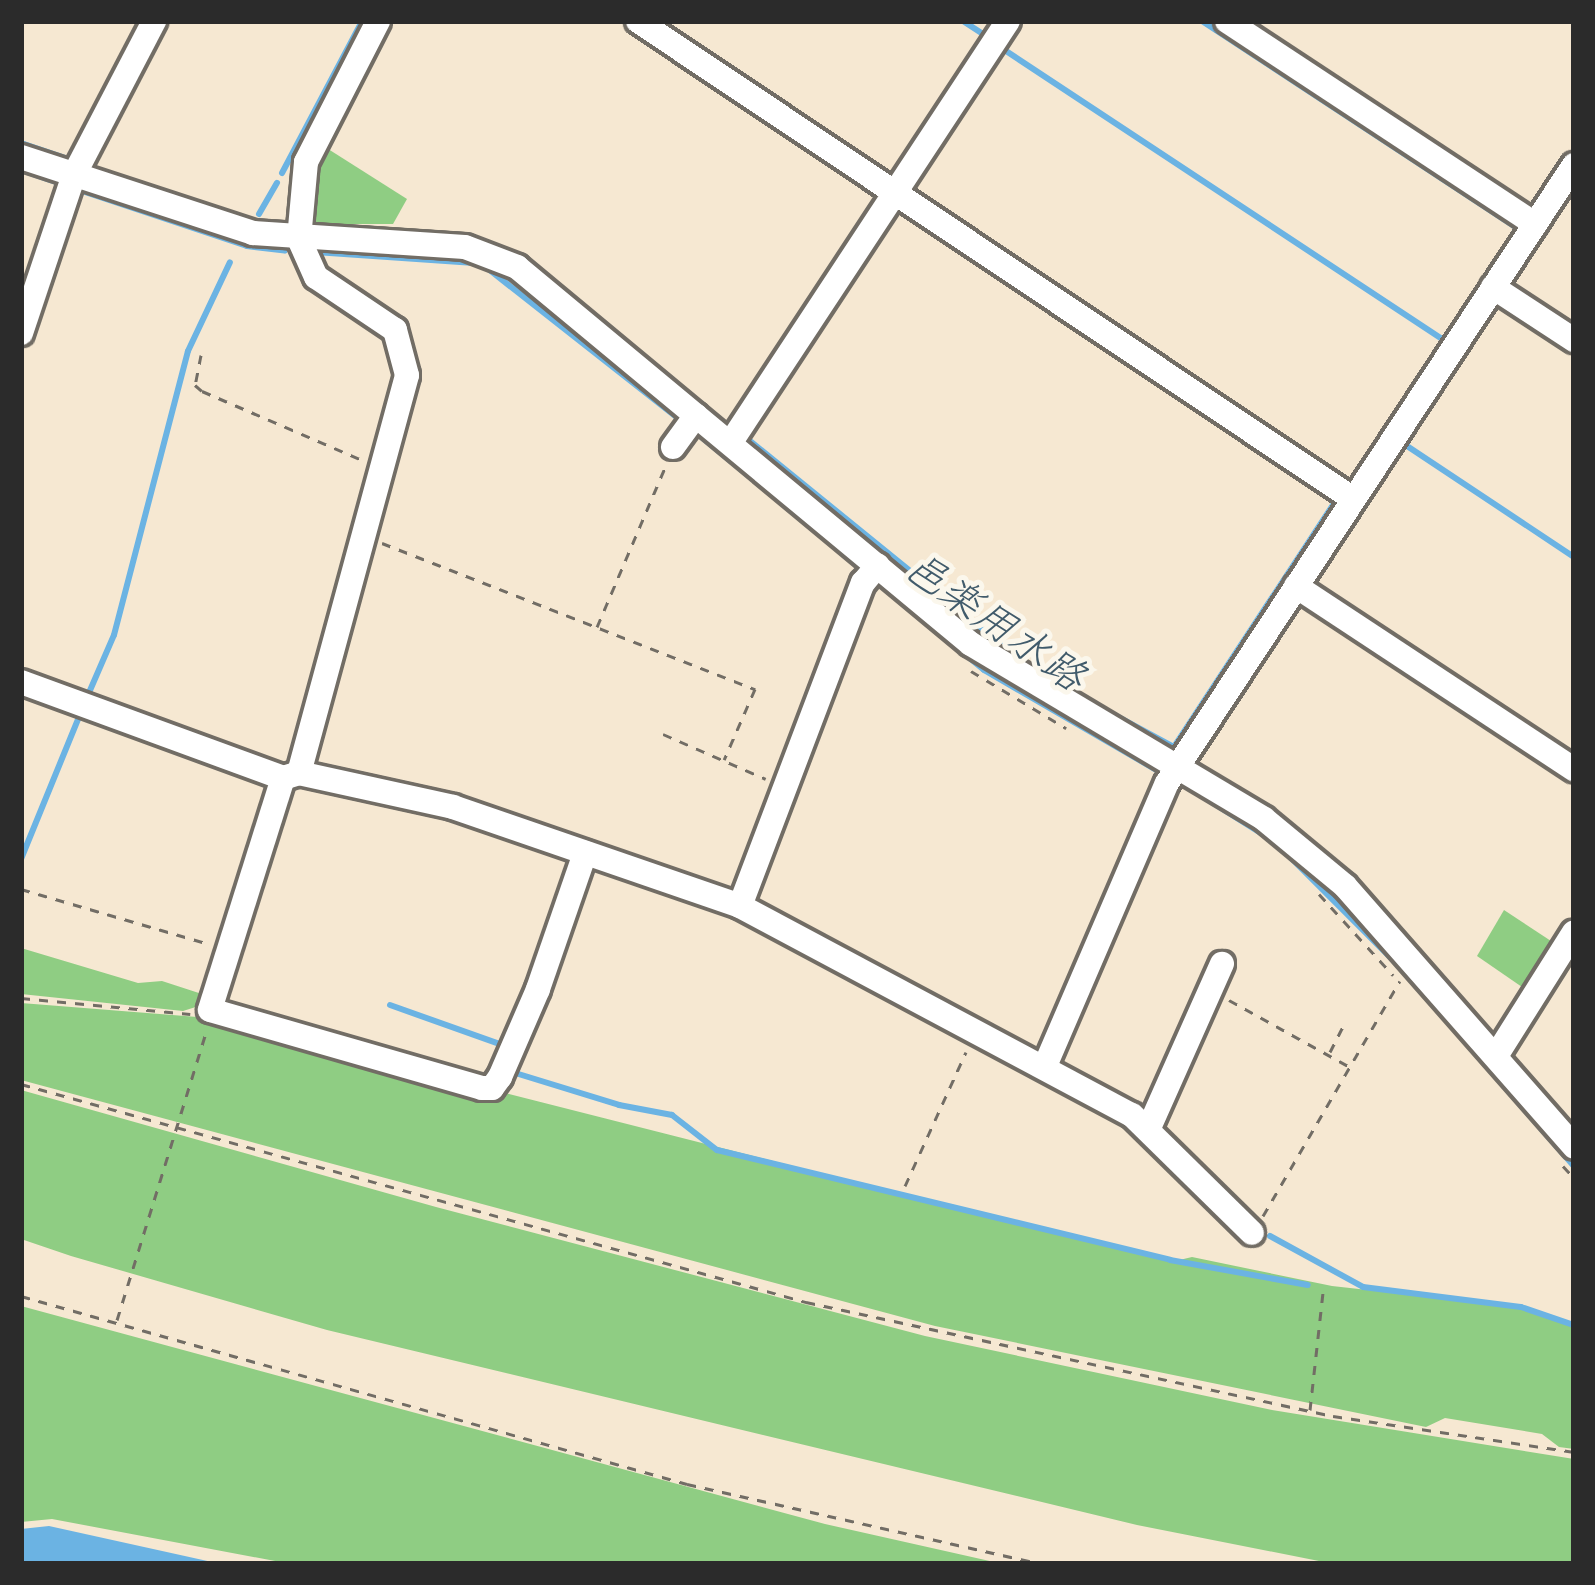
<!DOCTYPE html>
<meta charset="utf-8">
<style>
body{margin:0}
#map{position:relative;width:1595px;height:1585px;overflow:hidden;background:#f6e8d2;font-family:"Gochi Hand","Klee One",sans-serif}
div>[style]{position:absolute}
[style*='--x']{left:calc(var(--x)*1px);top:calc(var(--y)*1px);width:calc(var(--w)*1px);rotate:calc(var(--a)*1deg)}
.green>*{inset:0;background:#8fcd83}
.water>*{inset:0;background:#6bb3e3}
.stream>*{height:6px;margin:-3px;padding:0 3px;transform-origin:3px;border-radius:3px;background:#6bb3e3}
.path>*{height:3px;margin-top:-1.5px;transform-origin:0;background:repeating-linear-gradient(90deg,#726d65 0 9px,transparent 0 18px)}
.roads{filter:drop-shadow(3px 0 #726d65) drop-shadow(-3px 0 #726d65) drop-shadow(0 3px #726d65) drop-shadow(0 -3px #726d65)}
.minor>*{height:24px;margin:-12px;padding:0 12px;transform-origin:12px;border-radius:12px;background:#fff}
span{translate:-50% -50%;white-space:nowrap;text-align:center;line-height:1.15;-webkit-text-stroke:10px #fbf7ec;paint-order:stroke}
.water-label{font-size:42px;color:#415b6b;font-style:italic}
.frame{position:absolute;inset:0;border:24px solid #2b2b2b;pointer-events:none}
</style>
<div id="map">
<div class="green">
<i style="clip-path:polygon(325px 147px,407px 199px,393px 224px,314px 224px,313px 179px)"></i>
<i style="clip-path:polygon(1504px 910px,1551px 941px,1522px 987px,1477px 956px)"></i>
<i style="clip-path:polygon(21px 948px,138px 983px,162px 981px,205px 995px,202px 1005px,183px 1011px,21px 994px)"></i>
<i style="clip-path:polygon(21px 1003px,210px 1018px,1171px 1262px,1192px 1257px,1332px 1286px,1521px 1307px,1574px 1325px,1574px 1449px,1559px 1447px,1542px 1434px,1445px 1418px,1426px 1427px,935px 1326px,21px 1080px)"></i>
<i style="clip-path:polygon(21px 1090px,436px 1207px,925px 1336px,1272px 1410px,1574px 1459px,1574px 1564px,1334px 1564px,1137px 1525px,327px 1330px,71px 1256px,21px 1239px)"></i>
<i style="clip-path:polygon(21px 1306px,825px 1524px,1003px 1564px,291px 1564px,52px 1519px,21px 1522px)"></i>
</div>
<div class="water">
<i style="clip-path:polygon(49px 1526px,221px 1564px,21px 1564px,21px 1529px)"></i>
</div>
<div class="stream">
<i style="--x:963;--y:21;--w:27;--a:33"></i>
<i style="--x:1202;--y:21;--w:377;--a:33.3"></i>
<i style="--x:1517;--y:228;--w:58;--a:122.3"></i>
<i style="--x:1000;--y:47;--w:533;--a:33.45"></i>
<i style="--x:21;--y:143;--w:56;--a:18.8"></i>
<i style="--x:21;--y:170;--w:43;--a:18.9"></i>
<i style="--x:282;--y:173;--w:172;--a:-62.2"></i>
<i style="--x:79;--y:190;--w:177;--a:18.4"></i>
<i style="--x:247;--y:246;--w:38;--a:7"></i>
<i style="--x:259;--y:214;--w:36;--a:-60"></i>
<i style="--x:315;--y:252;--w:160;--a:3.9"></i>
<i style="--x:487;--y:268;--w:251;--a:38.2"></i>
<i style="--x:694;--y:431;--w:221;--a:39.3"></i>
<i style="--x:744;--y:436;--w:357;--a:39.1"></i>
<i style="--x:1404;--y:444;--w:204;--a:33.6"></i>
<i style="--x:1352;--y:480;--w:69;--a:-56.3"></i>
<i style="--x:880;--y:584;--w:135;--a:39.6"></i>
<i style="--x:984;--y:670;--w:211;--a:30.1"></i>
<i style="--x:88;--y:695;--w:65;--a:-66.6"></i>
<i style="--x:114;--y:635;--w:293;--a:-75.4"></i>
<i style="--x:188;--y:351;--w:98;--a:-64.7"></i>
<i style="--x:1094;--y:704;--w:91;--a:28.3"></i>
<i style="--x:1174;--y:747;--w:295;--a:-56.7"></i>
<i style="--x:1194;--y:791;--w:83;--a:32.2"></i>
<i style="--x:1284;--y:851;--w:167;--a:45"></i>
<i style="--x:1402;--y:969;--w:262;--a:48.9"></i>
<i style="--x:21;--y:859;--w:153;--a:-67.8"></i>
<i style="--x:390;--y:1005;--w:122;--a:19.6"></i>
<i style="--x:512;--y:1072;--w:112;--a:17.1"></i>
<i style="--x:619;--y:1105;--w:54;--a:10.7"></i>
<i style="--x:672;--y:1115;--w:57;--a:37.9"></i>
<i style="--x:717;--y:1150;--w:466;--a:13.6"></i>
<i style="--x:1170;--y:1260;--w:140;--a:10.3"></i>
<i style="--x:1270;--y:1236;--w:106;--a:28.7"></i>
<i style="--x:1363;--y:1287;--w:159;--a:7.2"></i>
<i style="--x:1521;--y:1307;--w:56;--a:18.8"></i>
</div>
<div class="path">
<i style="--x:201;--y:355;--w:31;--a:101"></i>
<i style="--x:195;--y:385;--w:9;--a:41"></i>
<i style="--x:202;--y:391;--w:174;--a:23.3"></i>
<i style="--x:382;--y:543;--w:401;--a:21.4"></i>
<i style="--x:755;--y:689;--w:77;--a:113.6"></i>
<i style="--x:597;--y:627;--w:176;--a:-66.9"></i>
<i style="--x:971;--y:671;--w:111;--a:31"></i>
<i style="--x:663;--y:734;--w:112;--a:23.6"></i>
<i style="--x:21;--y:889;--w:196;--a:16.3"></i>
<i style="--x:1319;--y:894;--w:110;--a:47.6"></i>
<i style="--x:21;--y:998;--w:170;--a:5.4"></i>
<i style="--x:1229;--y:1000;--w:138;--a:29"></i>
<i style="--x:1330;--y:1052;--w:28;--a:-63"></i>
<i style="--x:21;--y:1084;--w:815;--a:15.52"></i>
<i style="--x:806;--y:1302;--w:539;--a:12.21"></i>
<i style="--x:1333;--y:1416;--w:244;--a:8.5"></i>
<i style="--x:1563;--y:1166;--w:16;--a:47"></i>
<i style="--x:905;--y:1186;--w:147;--a:-65.5"></i>
<i style="--x:1263;--y:1216;--w:272;--a:-59.8"></i>
<i style="--x:21;--y:1296;--w:692;--a:15.76"></i>
<i style="--x:687;--y:1484;--w:363;--a:12.7"></i>
<i style="--x:117;--y:1320;--w:301;--a:-72.8"></i>
<i style="--x:1310;--y:1410;--w:118;--a:-83.7"></i>
</div>
<div class="roads">
<div class="minor">
<i style="--x:638;--y:21;--w:860;--a:33.76"></i>
<i style="--x:1227;--y:21;--w:369;--a:33.4"></i>
<i style="--x:21;--y:157;--w:244;--a:18.1"></i>
<i style="--x:253;--y:233;--w:212;--a:3.8"></i>
<i style="--x:465;--y:247;--w:56;--a:21"></i>
<i style="--x:517;--y:267;--w:590;--a:39.71"></i>
<i style="--x:971;--y:644;--w:341;--a:30.8"></i>
<i style="--x:1264;--y:819;--w:105;--a:39.6"></i>
<i style="--x:1345;--y:886;--w:347;--a:48.7"></i>
<i style="--x:1493;--y:287;--w:97;--a:33.2"></i>
<i style="--x:21;--y:333;--w:167;--a:-71.5"></i>
<i style="--x:74;--y:175;--w:174;--a:-62.5"></i>
<i style="--x:731;--y:442;--w:504;--a:-56.66"></i>
<i style="--x:673;--y:447;--w:39;--a:-54"></i>
<i style="--x:1296;--y:586;--w:333;--a:33.4"></i>
<i style="--x:21;--y:682;--w:279;--a:20.1"></i>
<i style="--x:283;--y:778;--w:17;--a:-17"></i>
<i style="--x:299;--y:773;--w:158;--a:12.4"></i>
<i style="--x:453;--y:807;--w:304;--a:19"></i>
<i style="--x:740;--y:906;--w:444;--a:28.1"></i>
<i style="--x:1132;--y:1115;--w:168;--a:44.5"></i>
<i style="--x:299;--y:773;--w:412;--a:-74.8"></i>
<i style="--x:407;--y:375;--w:47;--a:-104.9"></i>
<i style="--x:395;--y:330;--w:95;--a:-146.1"></i>
<i style="--x:316;--y:277;--w:42;--a:-114.1"></i>
<i style="--x:299;--y:239;--w:77;--a:-84.8"></i>
<i style="--x:306;--y:162;--w:158;--a:-62.9"></i>
<i style="--x:283;--y:778;--w:243;--a:107.5"></i>
<i style="--x:210;--y:1010;--w:283;--a:16"></i>
<i style="--x:482;--y:1088;--w:10;--a:0"></i>
<i style="--x:492;--y:1088;--w:14;--a:-54"></i>
<i style="--x:500;--y:1077;--w:96;--a:-66.6"></i>
<i style="--x:538;--y:989;--w:144;--a:-70.9"></i>
<i style="--x:740;--y:906;--w:346;--a:-69.2"></i>
<i style="--x:863;--y:583;--w:23;--a:-50"></i>
<i style="--x:1496;--y:1056;--w:146;--a:-57.8"></i>
<i style="--x:1045;--y:1066;--w:308;--a:-66.7"></i>
<i style="--x:1167;--y:783;--w:740;--a:-56.63"></i>
<i style="--x:1148;--y:1130;--w:182;--a:-66"></i>
</div>
</div>
<div class="water-label">
<span style="left:991px;top:627px;rotate:35deg">邑楽用水路</span>
</div>
<div class="frame"></div>
</div>
